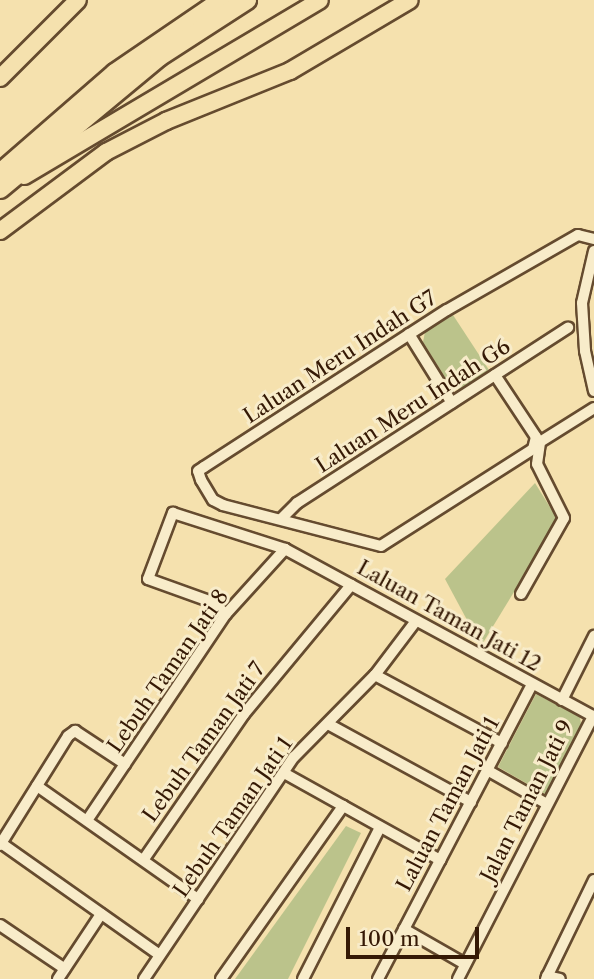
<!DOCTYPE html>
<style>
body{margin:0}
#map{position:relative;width:594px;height:979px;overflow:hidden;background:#f5e1ae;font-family:"Libre Caslon Text",serif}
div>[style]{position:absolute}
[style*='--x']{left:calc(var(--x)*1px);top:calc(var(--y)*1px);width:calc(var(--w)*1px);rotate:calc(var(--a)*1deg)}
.green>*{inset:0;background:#bbc38b}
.roads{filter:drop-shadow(2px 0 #654b2f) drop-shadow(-2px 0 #654b2f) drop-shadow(0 2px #654b2f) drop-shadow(0 -2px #654b2f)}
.minor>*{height:10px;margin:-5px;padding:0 5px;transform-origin:5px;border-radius:5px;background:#f8ecca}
.primary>*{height:16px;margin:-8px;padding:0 8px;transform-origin:8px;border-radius:8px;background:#f5e1ae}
.motorway>*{height:18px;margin:-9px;padding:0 9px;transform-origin:9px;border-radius:9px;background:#f5e1ae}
span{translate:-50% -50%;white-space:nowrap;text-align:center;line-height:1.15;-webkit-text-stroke:6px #f8ecca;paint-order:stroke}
.street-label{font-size:21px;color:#351905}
.scale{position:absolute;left:346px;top:927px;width:133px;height:32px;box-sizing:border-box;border:4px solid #351905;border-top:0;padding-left:9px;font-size:21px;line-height:24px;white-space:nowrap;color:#351905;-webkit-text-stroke:5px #f8ecca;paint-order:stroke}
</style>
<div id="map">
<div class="green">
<i style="clip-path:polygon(453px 315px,489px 370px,460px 389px,451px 387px,423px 342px,425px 332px)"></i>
<i style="clip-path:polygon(535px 483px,558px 520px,481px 646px,445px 579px)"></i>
<i style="clip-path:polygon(536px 694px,580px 717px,582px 732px,547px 795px,498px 767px)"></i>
<i style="clip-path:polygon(346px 826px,361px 833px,288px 979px,235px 979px)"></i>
</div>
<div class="roads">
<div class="minor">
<i style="--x:594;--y:251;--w:53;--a:103"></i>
<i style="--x:582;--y:303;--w:48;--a:86.4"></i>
<i style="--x:585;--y:351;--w:41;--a:77.3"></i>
<i style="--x:409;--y:334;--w:81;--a:58.1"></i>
<i style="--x:495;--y:375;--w:74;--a:56.5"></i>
<i style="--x:536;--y:437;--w:12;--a:104"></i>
<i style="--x:533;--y:449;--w:180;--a:147.5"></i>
<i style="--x:381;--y:546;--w:163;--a:-165.5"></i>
<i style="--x:223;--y:505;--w:11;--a:-153"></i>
<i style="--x:213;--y:500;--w:23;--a:-121"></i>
<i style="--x:201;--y:480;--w:9;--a:-108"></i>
<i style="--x:198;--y:471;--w:7;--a:-34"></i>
<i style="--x:204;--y:467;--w:289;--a:-32.9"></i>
<i style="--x:447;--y:310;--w:151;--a:-29.8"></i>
<i style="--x:578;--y:235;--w:16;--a:14"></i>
<i style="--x:281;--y:519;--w:23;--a:-45"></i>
<i style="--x:297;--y:503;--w:323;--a:-32.9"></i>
<i style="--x:521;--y:594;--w:87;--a:-60.5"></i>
<i style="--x:564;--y:518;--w:60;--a:-116.6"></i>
<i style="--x:537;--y:464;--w:22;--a:-82"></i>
<i style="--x:540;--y:442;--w:64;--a:-32.2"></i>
<i style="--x:226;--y:614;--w:18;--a:-139"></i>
<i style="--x:212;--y:602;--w:68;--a:-160.2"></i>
<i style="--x:148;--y:579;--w:71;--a:-69.3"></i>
<i style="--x:173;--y:513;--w:118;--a:17.8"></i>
<i style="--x:285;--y:549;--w:352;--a:28.5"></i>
<i style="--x:375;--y:675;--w:144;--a:28.2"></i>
<i style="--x:562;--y:700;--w:72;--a:-63.4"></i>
<i style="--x:328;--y:724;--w:163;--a:28.6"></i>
<i style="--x:487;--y:770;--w:69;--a:29.5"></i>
<i style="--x:284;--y:773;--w:179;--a:29.1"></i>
<i style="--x:37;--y:786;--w:197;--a:35.1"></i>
<i style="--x:88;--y:819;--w:247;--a:-56.1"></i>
<i style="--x:226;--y:614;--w:88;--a:-47.8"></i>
<i style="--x:1;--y:843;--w:194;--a:35.2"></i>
<i style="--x:0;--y:845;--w:128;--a:-58"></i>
<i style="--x:68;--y:736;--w:9;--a:-36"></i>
<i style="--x:75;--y:731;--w:60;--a:33.4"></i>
<i style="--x:144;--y:859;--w:176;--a:-55.4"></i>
<i style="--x:244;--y:714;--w:168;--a:-50.3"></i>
<i style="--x:0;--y:925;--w:78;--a:34.1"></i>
<i style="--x:404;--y:929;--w:70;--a:29.8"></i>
<i style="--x:547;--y:976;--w:13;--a:13"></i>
<i style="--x:58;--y:979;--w:78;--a:-56.5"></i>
<i style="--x:144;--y:979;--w:268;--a:-56"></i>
<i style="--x:294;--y:757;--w:115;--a:-45.4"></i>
<i style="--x:375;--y:675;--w:68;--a:-52.8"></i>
<i style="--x:221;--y:979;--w:212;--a:-54.8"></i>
<i style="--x:303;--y:979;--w:170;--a:-63.1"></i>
<i style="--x:378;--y:979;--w:333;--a:-62.4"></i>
<i style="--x:458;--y:979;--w:296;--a:-62.8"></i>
<i style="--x:546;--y:979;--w:110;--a:-64.1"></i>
</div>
<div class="primary">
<i style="--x:0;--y:78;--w:110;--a:-45"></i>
<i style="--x:24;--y:176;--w:344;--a:-30.7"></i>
<i style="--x:0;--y:231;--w:132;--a:-36.7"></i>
<i style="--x:106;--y:152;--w:68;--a:-27.3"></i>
<i style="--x:166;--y:121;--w:134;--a:-22"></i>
<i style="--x:290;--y:71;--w:139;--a:-30.6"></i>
</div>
<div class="motorway">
<i style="--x:0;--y:173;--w:152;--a:-41"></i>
<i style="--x:115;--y:73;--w:130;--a:-34.3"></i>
<i style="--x:0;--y:189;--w:207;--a:-39.7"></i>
<i style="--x:159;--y:57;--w:105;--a:-32.9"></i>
</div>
</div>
<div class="street-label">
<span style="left:340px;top:357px;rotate:-33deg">Laluan Meru Indah G7</span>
<span style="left:413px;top:406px;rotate:-33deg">Laluan Meru Indah G6</span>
<span style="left:449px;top:616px;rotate:29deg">Laluan Taman Jati 12</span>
<span style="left:168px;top:671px;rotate:-55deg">Lebuh Taman Jati 8</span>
<span style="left:204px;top:742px;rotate:-54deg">Lebuh Taman Jati 7</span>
<span style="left:527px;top:801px;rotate:-63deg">Jalan Taman Jati 9</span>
<span style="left:448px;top:804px;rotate:-62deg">Laluan Taman Jati 1</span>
<span style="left:233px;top:817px;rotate:-55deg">Lebuh Taman Jati 1</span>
</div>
<div class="scale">100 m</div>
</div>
